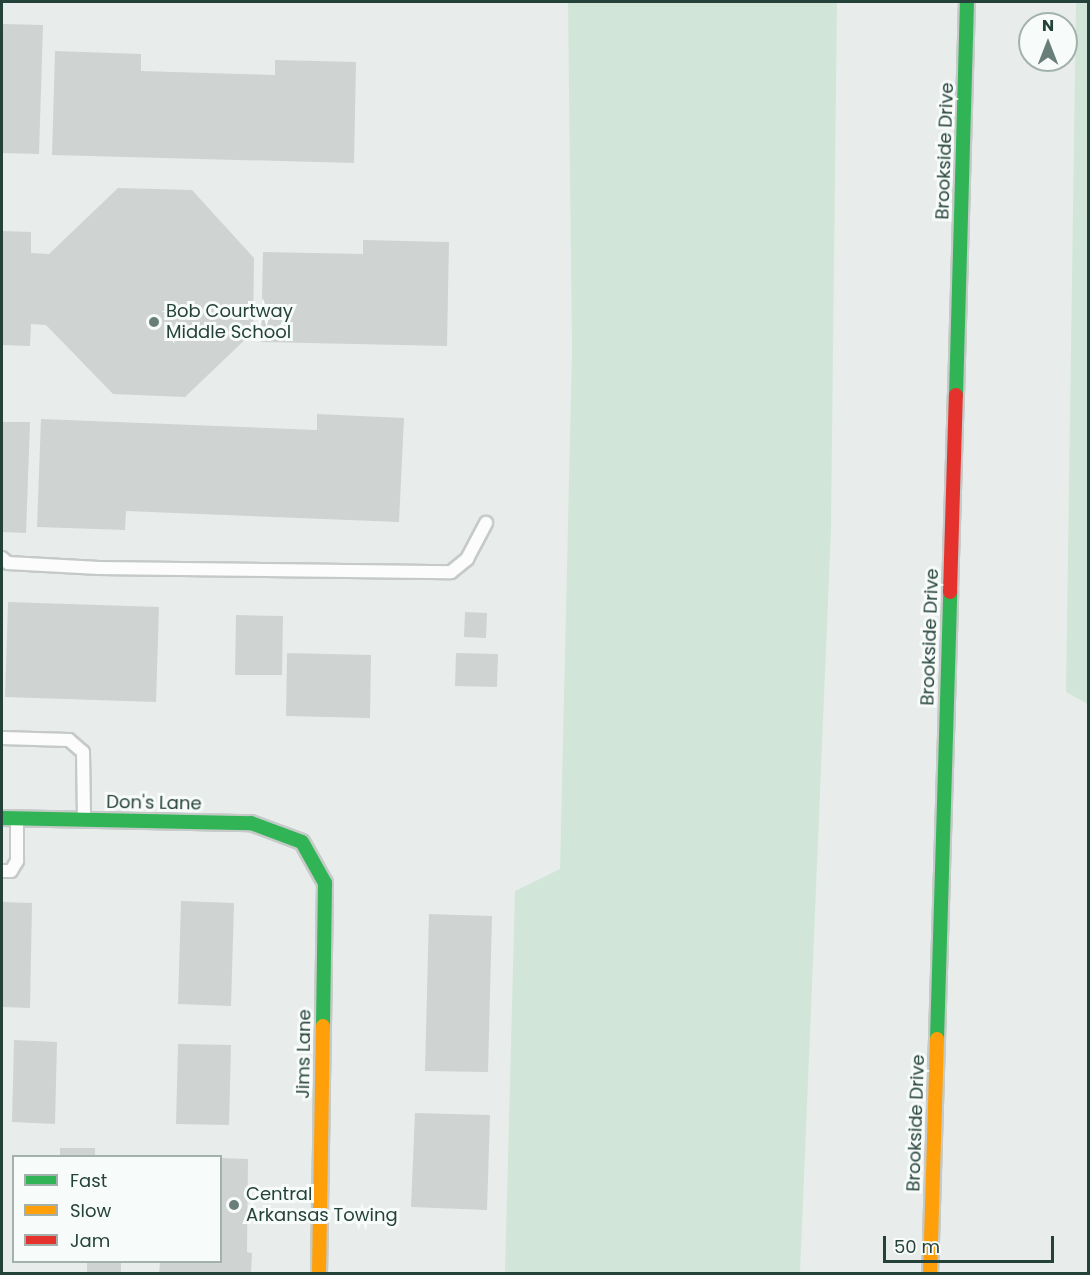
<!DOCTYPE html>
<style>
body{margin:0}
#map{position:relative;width:1090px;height:1275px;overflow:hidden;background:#e8edeb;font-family:Poppins,sans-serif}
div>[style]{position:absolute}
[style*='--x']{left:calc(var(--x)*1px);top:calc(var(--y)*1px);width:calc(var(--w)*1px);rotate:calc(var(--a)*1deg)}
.green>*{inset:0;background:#d1e6d8}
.building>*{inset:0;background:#cfd4d2}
.roads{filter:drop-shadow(2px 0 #c5cac8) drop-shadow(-2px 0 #c5cac8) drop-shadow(0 2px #c5cac8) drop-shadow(0 -2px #c5cac8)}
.lane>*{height:12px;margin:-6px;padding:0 6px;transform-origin:6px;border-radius:6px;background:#fcfcfc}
.fast>*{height:14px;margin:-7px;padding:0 7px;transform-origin:7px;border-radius:7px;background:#30b455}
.slow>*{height:14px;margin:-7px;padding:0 7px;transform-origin:7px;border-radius:7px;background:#ff9f0a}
.jam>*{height:14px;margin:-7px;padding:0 7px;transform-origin:7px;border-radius:7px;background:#e5322d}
.dots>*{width:16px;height:16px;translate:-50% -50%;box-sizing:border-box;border:3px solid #f7fbf9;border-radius:50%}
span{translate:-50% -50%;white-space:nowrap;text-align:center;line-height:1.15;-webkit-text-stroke:6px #f7fbf9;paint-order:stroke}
.street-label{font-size:18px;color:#24423a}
.poi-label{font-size:18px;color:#24423a}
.left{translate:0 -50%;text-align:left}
.frame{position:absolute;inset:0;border:3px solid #24423a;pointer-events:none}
.legend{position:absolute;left:12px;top:1155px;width:210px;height:108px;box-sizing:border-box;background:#f7fbf9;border:2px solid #a3b1ad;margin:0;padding:8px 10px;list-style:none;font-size:18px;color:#24423a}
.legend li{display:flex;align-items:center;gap:12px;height:30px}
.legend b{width:30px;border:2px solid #a3b1ad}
.north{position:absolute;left:1018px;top:12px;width:60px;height:60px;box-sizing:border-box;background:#f7fbf9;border:2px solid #a3b1ad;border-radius:50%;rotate:0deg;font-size:16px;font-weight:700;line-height:24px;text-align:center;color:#24423a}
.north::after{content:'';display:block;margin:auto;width:21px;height:27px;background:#697e78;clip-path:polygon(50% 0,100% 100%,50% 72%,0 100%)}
.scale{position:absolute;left:883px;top:1236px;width:171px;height:27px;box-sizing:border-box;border:3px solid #24423a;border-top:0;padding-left:8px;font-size:18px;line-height:21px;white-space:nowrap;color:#24423a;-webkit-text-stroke:4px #f7fbf9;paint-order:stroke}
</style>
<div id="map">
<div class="green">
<i style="clip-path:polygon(568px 2px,837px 2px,831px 529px,800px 1273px,505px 1273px,515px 891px,560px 869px,572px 351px)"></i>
<i style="clip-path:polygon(1076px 2px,1088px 2px,1088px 704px,1066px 692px)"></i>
</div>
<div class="building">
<i style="clip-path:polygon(2px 24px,43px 25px,39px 154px,2px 153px)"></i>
<i style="clip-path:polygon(55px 51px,141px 54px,141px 71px,275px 75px,275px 60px,356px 62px,354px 163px,52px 155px)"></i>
<i style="clip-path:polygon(118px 188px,192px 190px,254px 258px,253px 332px,185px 397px,113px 394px,46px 325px,31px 324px,30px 346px,2px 345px,2px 231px,31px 232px,31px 253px,49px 254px)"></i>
<i style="clip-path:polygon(363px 240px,449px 242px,447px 346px,261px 342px,263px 252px,363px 254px)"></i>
<i style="clip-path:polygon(317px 414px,404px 418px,399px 522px,126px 511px,125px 530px,37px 527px,41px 419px,317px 430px)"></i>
<i style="clip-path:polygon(2px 422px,30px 422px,26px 533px,2px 532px)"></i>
<i style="clip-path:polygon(8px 602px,159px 607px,156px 702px,5px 697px)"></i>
<i style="clip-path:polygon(465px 612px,487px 613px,486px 638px,464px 637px)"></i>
<i style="clip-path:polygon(236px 615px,283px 616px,282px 675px,235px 675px)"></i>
<i style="clip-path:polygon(287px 653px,371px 655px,370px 718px,286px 716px)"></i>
<i style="clip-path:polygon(456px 653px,498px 654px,497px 687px,455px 686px)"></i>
<i style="clip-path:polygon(181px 901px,234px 903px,231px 1006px,178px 1004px)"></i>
<i style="clip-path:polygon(2px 902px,32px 903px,30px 1008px,2px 1007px)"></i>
<i style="clip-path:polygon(429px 914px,492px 916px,488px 1072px,425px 1071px)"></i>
<i style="clip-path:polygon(14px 1040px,57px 1042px,55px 1124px,12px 1122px)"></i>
<i style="clip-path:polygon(178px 1044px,231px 1045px,229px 1125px,176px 1124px)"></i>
<i style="clip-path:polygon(415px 1113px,490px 1115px,487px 1210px,411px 1207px)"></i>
<i style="clip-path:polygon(60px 1148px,95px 1148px,95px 1156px,60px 1156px)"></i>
<i style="clip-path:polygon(220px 1158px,248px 1159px,247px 1252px,252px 1253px,251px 1274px,159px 1274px,160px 1262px,220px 1262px)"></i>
<i style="clip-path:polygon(87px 1262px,121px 1262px,121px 1274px,87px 1274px)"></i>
</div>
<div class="roads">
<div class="lane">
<i style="--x:2;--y:558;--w:8;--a:40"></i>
<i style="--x:8;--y:563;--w:91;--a:3.1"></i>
<i style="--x:99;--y:568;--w:352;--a:0.7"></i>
<i style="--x:451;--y:572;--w:21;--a:-39"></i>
<i style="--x:467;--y:559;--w:41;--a:-62.2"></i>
<i style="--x:2;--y:738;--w:67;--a:1.7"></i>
<i style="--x:69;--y:740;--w:18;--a:41"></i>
<i style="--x:83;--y:752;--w:65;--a:89.1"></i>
<i style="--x:2;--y:871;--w:9;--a:0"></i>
<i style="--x:11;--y:871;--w:12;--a:-59"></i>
<i style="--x:17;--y:861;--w:41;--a:-90"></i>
</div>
<div class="fast">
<i style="--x:956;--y:395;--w:393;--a:-88.4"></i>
<i style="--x:2;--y:818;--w:249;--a:1.2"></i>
<i style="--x:251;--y:823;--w:54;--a:20.4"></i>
<i style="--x:302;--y:842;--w:47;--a:60.7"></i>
<i style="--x:325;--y:883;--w:143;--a:90.8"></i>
<i style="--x:937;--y:1039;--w:447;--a:-88.3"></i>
</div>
<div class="slow">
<i style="--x:319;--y:1274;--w:248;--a:-89.1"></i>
<i style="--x:930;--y:1274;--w:235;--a:-88.3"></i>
</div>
<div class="jam">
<i style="--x:950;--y:592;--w:197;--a:-88.3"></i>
</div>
</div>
<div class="dots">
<i style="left:154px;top:322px;background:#697e78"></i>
<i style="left:234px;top:1205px;background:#697e78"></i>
</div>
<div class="street-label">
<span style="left:945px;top:151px;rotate:-88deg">Brookside Drive</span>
<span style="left:930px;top:637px;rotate:-88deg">Brookside Drive</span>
<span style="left:154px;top:803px;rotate:1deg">Don's Lane</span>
<span style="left:304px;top:1054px;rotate:-89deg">Jims Lane</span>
<span style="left:916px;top:1123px;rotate:-88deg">Brookside Drive</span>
</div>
<div class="poi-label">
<span class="left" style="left:166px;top:322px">Bob Courtway<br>Middle School</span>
<span class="left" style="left:246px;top:1205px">Central<br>Arkansas Towing</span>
</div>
<div class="frame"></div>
<ul class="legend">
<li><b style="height:8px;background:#30b455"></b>Fast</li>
<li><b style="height:8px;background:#ff9f0a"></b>Slow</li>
<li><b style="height:8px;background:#e5322d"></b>Jam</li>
</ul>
<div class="north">N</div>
<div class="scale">50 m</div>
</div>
